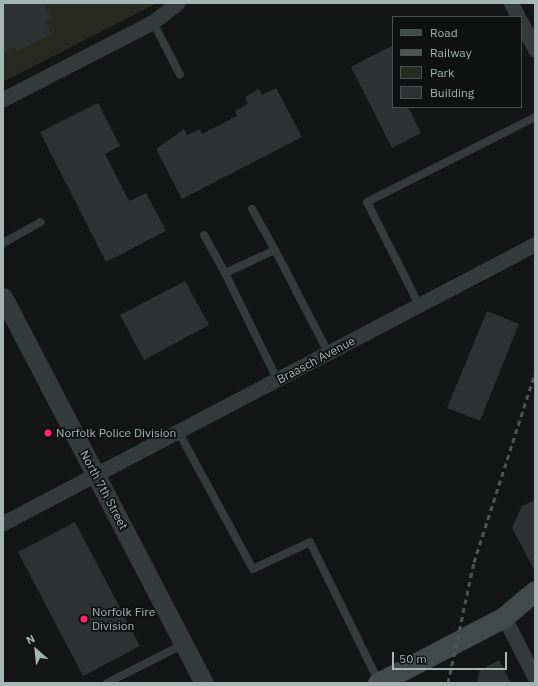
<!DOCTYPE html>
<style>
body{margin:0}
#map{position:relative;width:538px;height:686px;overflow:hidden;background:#141616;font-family:"IBM Plex Sans",sans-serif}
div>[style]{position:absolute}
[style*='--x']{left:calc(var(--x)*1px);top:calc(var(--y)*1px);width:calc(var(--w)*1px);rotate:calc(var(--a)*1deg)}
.green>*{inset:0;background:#282920}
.building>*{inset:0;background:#2e3232}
.service>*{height:8px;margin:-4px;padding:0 4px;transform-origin:4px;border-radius:4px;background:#343b3a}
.minor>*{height:15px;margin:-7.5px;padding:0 7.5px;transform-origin:7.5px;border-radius:7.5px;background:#343b3a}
.tertiary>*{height:19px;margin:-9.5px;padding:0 9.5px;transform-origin:9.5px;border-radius:9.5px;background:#343b3a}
.secondary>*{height:21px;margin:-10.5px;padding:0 10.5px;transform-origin:10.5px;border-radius:10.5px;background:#424b49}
.rail>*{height:3px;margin-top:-1.5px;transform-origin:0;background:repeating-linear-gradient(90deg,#4d5654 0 5px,transparent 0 9px)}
.dots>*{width:11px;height:11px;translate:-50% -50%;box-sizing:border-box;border:2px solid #0f1111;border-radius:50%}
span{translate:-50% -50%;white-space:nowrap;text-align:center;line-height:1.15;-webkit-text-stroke:3.5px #0f1111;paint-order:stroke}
.street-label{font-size:12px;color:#a4b7b2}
.poi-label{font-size:12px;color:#a4b7b2}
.left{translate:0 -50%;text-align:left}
.frame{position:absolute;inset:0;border:4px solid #a4b7b2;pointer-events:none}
.legend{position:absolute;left:392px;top:16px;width:130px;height:92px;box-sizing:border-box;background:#0f1111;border:1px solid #4b5351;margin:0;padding:5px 7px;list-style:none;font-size:12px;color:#a4b7b2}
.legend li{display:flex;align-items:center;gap:8px;height:20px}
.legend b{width:20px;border:1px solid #4b5351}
.north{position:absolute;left:16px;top:630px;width:40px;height:40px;-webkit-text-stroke:3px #0f1111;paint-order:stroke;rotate:333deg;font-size:11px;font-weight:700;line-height:16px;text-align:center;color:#a4b7b2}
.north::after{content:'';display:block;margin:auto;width:14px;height:18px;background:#a4b7b2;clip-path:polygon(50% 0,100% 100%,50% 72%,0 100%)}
.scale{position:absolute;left:392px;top:652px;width:115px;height:18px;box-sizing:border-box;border:2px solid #a4b7b2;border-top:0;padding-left:5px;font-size:12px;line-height:14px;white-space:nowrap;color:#a4b7b2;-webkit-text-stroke:3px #0f1111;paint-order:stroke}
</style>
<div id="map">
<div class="green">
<i style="clip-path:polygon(3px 3px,157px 3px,3px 82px)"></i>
</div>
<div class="building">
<i style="clip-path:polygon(3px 3px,43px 3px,51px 18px,45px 21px,51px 34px,17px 51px,15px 46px,3px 53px)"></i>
<i style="clip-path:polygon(393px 45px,393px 107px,408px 107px,421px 133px,392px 148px,351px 67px)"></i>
<i style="clip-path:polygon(276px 88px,302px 137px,182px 199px,156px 149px,184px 129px,187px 135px,200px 129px,202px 134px,237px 116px,235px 111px,248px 104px,245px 97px,259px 89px,262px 95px)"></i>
<i style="clip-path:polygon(98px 103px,120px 146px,105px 154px,129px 201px,146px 193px,166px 231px,106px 262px,40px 132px)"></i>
<i style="clip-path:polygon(185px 281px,209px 325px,144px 360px,120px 315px)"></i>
<i style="clip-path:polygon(487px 311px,519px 324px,480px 421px,447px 408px)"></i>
<i style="clip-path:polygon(535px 500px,535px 571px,512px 528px,522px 506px)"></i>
<i style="clip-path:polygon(75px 522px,140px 646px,83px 676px,18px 552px)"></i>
<i style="clip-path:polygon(499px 660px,511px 683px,477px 683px,479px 671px)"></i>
</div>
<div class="service">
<i style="--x:153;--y:22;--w:59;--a:63"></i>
<i style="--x:252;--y:209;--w:47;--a:60.7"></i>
<i style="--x:204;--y:235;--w:43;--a:61.1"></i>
<i style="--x:3;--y:243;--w:43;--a:-28.9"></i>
<i style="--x:418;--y:303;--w:113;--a:-116.8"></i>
<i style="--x:367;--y:202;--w:188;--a:-26.8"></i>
<i style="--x:278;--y:381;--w:120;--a:-116.1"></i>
<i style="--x:225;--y:273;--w:55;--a:-24.7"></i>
<i style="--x:275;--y:250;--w:117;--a:62.6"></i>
<i style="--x:178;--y:431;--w:157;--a:61.5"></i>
<i style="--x:253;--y:569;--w:63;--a:-25.3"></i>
<i style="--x:310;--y:542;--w:156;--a:63.8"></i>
<i style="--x:107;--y:683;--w:86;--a:-26.9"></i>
</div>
<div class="minor">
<i style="--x:511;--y:3;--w:16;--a:63"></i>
<i style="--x:521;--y:22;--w:31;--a:63"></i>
<i style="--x:3;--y:99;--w:169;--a:-27.2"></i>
<i style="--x:153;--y:22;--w:31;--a:-38"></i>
<i style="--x:3;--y:523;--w:601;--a:-27.67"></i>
<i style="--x:504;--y:617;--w:68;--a:63.1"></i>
</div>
<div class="tertiary">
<i style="--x:3;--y:297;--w:435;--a:62.5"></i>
</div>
<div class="secondary">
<i style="--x:378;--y:683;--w:142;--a:-27.6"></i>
<i style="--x:504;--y:617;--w:40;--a:-40"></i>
</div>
<div class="rail">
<i style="--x:448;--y:683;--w:124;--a:-77.9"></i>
<i style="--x:474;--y:562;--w:199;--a:-72.1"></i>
</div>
<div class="dots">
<i style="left:48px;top:433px;background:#fe2467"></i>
<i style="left:84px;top:619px;background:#fe2467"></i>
</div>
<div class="street-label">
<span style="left:316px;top:360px;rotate:-28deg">Braasch Avenue</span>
<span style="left:104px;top:490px;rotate:62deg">North 7th Street</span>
</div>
<div class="poi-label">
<span class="left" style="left:56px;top:433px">Norfolk Police Division</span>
<span class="left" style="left:92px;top:619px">Norfolk Fire<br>Division</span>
</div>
<div class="frame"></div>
<ul class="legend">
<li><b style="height:5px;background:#424b49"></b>Road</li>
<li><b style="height:5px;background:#4d5654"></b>Railway</li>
<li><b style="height:11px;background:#282920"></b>Park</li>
<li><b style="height:11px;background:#2e3232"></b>Building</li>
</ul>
<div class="north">N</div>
<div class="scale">50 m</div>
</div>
